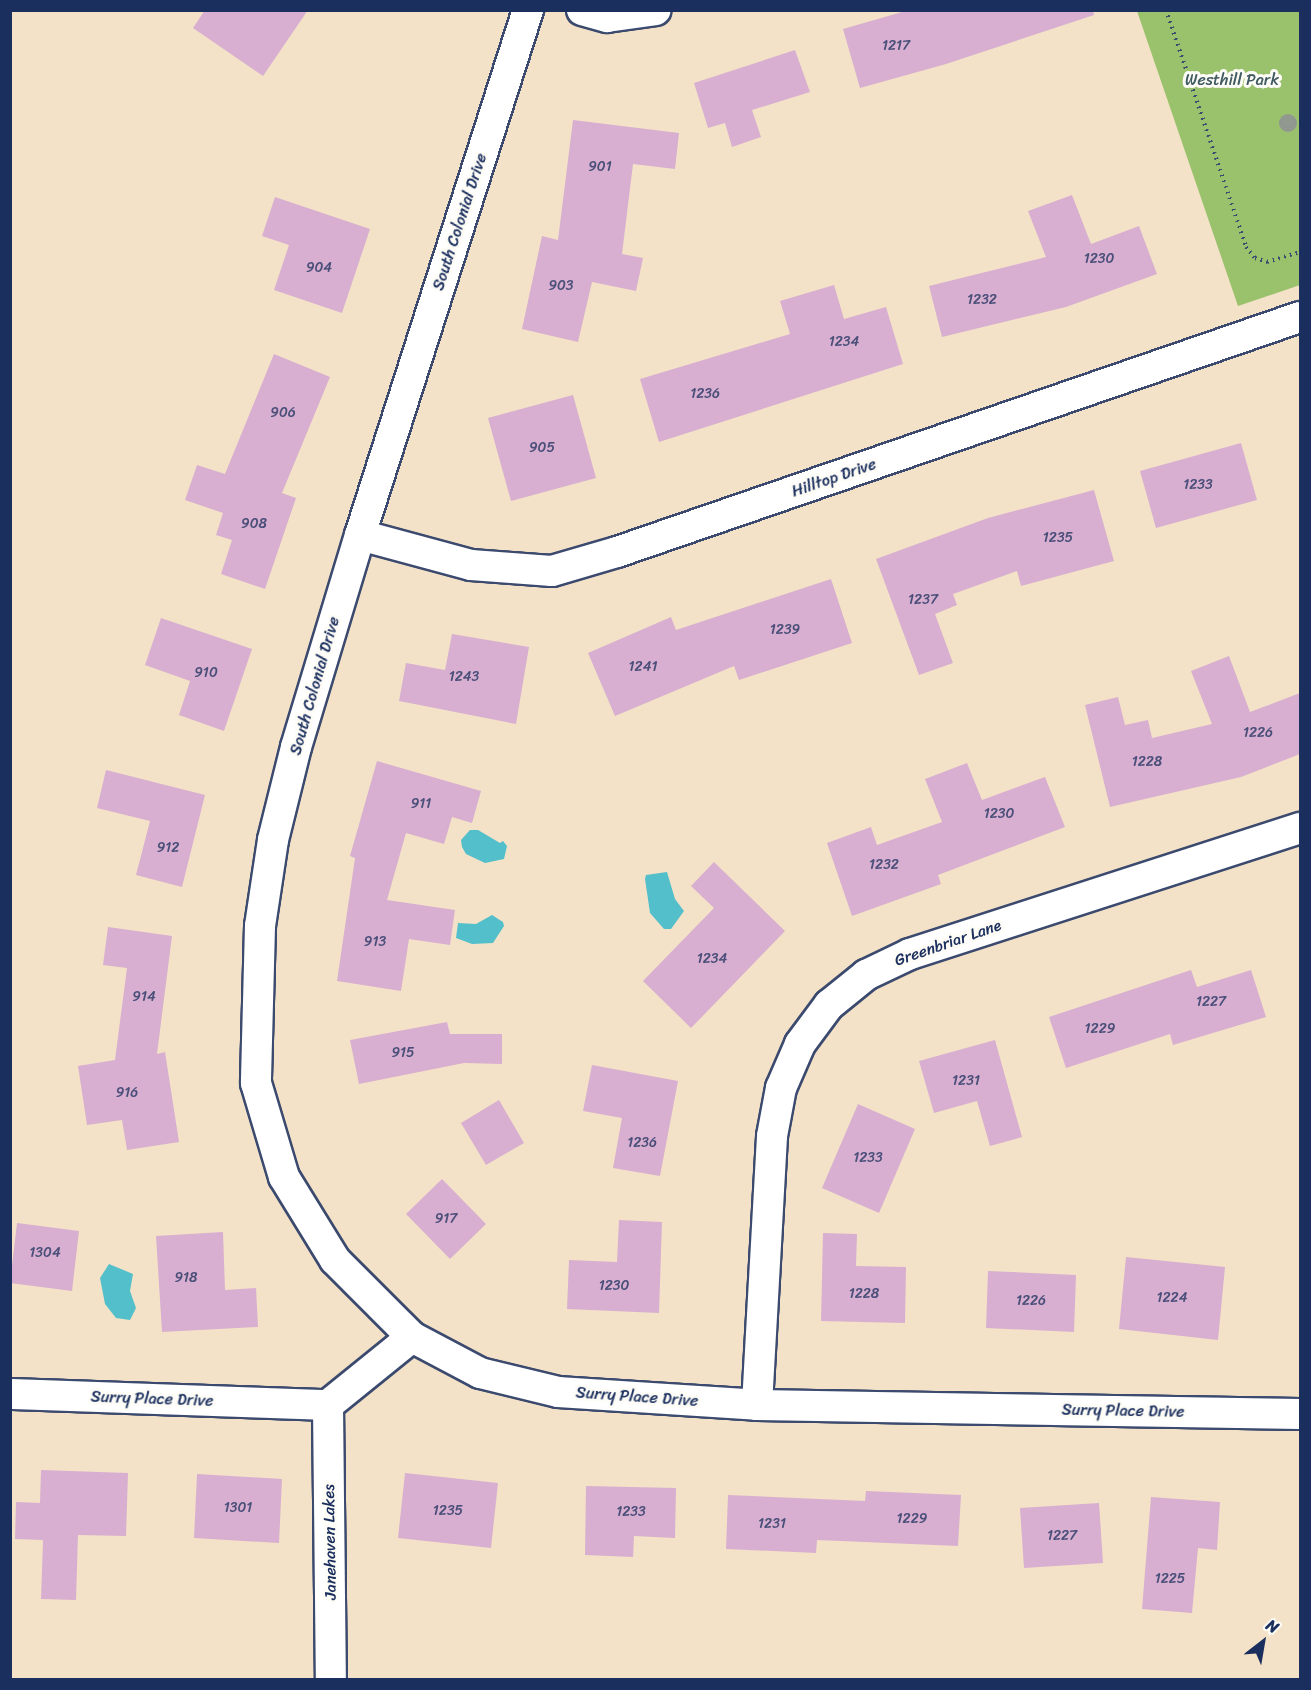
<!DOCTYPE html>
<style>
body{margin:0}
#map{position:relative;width:1311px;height:1690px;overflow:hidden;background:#f3e2c7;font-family:Sriracha,sans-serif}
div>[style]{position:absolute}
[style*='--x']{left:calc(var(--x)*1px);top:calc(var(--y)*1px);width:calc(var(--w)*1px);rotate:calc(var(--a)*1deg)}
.green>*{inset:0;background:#9ac16c}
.water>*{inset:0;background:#52bfcb}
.building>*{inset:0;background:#d8afd0}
.path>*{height:4px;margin-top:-2px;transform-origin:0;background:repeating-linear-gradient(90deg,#3b4a6e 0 1.5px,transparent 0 6px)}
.roads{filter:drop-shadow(2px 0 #3b4a6e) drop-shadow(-2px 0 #3b4a6e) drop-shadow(0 2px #3b4a6e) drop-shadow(0 -2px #3b4a6e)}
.minor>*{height:30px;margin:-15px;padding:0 15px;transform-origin:15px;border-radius:15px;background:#fff}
.trees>*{width:18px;height:18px;margin:-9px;border-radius:50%;background:#91988f}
span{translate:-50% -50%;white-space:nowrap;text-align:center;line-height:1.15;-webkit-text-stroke:6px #fdfcf7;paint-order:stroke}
.number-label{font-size:14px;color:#4a4f7a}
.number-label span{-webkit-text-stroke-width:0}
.park-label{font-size:16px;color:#415b62}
.street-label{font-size:16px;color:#1b2f5e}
.frame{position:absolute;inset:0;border:12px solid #1b2f5e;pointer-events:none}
.north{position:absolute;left:1233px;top:1612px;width:60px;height:60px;-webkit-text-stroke:4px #fdfcf7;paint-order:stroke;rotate:31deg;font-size:16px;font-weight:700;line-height:24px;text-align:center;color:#1b2f5e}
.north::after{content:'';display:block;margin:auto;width:21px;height:27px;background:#1b2f5e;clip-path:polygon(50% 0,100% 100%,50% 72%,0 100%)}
</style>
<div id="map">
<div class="green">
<i style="clip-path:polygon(1137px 11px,1300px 11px,1300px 285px,1238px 306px)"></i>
</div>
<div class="water">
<i style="clip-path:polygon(470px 830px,478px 830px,500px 843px,503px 841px,507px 846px,504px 859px,485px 863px,466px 854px,462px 847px,461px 840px)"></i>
<i style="clip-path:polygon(667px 872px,675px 899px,684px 911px,671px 929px,664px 929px,650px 913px,645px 879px,646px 875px)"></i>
<i style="clip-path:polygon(492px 915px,503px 922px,504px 926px,493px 943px,472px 944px,456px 938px,458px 923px,476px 924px)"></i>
<i style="clip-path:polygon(109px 1264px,133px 1274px,130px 1291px,136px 1308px,130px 1320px,116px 1318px,105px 1304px,100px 1278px)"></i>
</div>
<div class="building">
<i style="clip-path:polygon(205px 10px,308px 10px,263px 76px,193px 28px)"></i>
<i style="clip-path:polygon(909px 10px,1093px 10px,1094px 15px,946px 64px,860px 88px,843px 29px)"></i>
<i style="clip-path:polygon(795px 50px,810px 92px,752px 110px,761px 137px,732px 147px,725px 123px,708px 128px,694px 83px)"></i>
<i style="clip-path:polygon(573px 120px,679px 133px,675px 169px,633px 164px,622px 254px,643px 258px,636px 291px,592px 282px,578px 342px,522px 329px,542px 236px,558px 240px)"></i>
<i style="clip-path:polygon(1072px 195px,1091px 244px,1139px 226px,1157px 274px,1066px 307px,942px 337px,929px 286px,1046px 257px,1028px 211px)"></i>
<i style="clip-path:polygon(275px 197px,370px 229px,342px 313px,274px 290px,289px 245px,262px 236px)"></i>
<i style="clip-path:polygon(834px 285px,844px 319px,886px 307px,903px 364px,659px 442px,640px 379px,790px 334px,780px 301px)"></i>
<i style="clip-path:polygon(274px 354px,330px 377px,282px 493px,296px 498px,265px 589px,221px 574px,232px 540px,216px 535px,223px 513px,185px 500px,197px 465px,225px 474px)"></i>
<i style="clip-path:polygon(573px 395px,596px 478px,511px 501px,488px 418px)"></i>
<i style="clip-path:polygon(1241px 443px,1257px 500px,1156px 528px,1140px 471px)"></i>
<i style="clip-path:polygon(1094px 490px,1114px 561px,1021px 586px,1017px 571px,953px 594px,957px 605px,935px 614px,953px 663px,919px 675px,876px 559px,988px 518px)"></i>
<i style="clip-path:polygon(831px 579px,852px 643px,739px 680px,734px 666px,615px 716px,588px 653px,671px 617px,676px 630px)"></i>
<i style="clip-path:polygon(161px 618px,252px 649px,224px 731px,179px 715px,190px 681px,145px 665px)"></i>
<i style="clip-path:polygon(452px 634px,529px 647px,516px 724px,399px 701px,406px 663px,445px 670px)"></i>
<i style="clip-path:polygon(1229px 656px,1250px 712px,1300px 693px,1300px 754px,1241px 777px,1110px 807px,1085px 705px,1118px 697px,1125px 725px,1148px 720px,1152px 738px,1212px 724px,1191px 671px)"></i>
<i style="clip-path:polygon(377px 761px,481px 791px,472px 823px,452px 817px,444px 844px,406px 833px,387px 900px,455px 910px,450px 945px,409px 939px,401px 991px,337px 981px,355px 858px,350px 856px)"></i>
<i style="clip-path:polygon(967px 763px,982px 800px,1045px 777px,1065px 827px,938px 875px,941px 884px,852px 916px,827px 843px,871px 827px,877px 845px,942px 822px,925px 779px)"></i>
<i style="clip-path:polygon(106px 770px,205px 795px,182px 887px,136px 875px,150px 821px,97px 808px)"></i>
<i style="clip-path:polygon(714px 862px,785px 931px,691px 1028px,643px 981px,714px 908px,691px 886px)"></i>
<i style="clip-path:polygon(108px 927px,172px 936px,157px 1054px,165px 1052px,179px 1142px,127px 1150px,122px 1120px,87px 1125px,78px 1066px,115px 1060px,127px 968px,103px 965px)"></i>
<i style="clip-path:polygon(1191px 970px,1197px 987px,1251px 970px,1266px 1017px,1173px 1045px,1170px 1034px,1066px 1068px,1049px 1017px)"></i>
<i style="clip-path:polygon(447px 1022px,450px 1034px,502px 1034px,502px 1064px,464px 1063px,359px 1084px,350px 1040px)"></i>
<i style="clip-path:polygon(995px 1040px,1022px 1137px,990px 1146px,977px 1101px,934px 1113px,919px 1061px)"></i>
<i style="clip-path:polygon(592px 1065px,678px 1081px,660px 1176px,613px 1168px,622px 1118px,583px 1111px)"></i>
<i style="clip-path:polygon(499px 1100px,524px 1143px,486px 1165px,461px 1123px)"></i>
<i style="clip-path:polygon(858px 1104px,915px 1129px,879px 1213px,822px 1188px)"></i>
<i style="clip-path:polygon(442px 1179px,486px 1224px,450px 1259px,406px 1214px)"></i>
<i style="clip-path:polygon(619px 1220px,662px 1222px,659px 1313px,567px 1309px,569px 1260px,617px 1262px)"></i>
<i style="clip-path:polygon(17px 1223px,79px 1231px,72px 1291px,10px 1283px)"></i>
<i style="clip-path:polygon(223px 1232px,225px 1290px,256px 1288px,258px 1327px,162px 1332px,156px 1236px)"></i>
<i style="clip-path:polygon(823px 1233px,857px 1234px,856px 1266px,906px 1267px,905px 1323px,821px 1321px)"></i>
<i style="clip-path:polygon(1126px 1257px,1225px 1267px,1218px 1340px,1119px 1329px)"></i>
<i style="clip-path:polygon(988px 1271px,1076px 1275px,1074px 1332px,986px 1328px)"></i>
<i style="clip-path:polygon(41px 1470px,128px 1473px,126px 1536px,78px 1535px,76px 1600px,41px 1599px,43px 1540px,15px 1539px,16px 1502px,40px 1503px)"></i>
<i style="clip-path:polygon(405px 1473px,498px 1483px,491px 1548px,398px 1538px)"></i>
<i style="clip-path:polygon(197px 1474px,282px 1479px,279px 1543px,194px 1538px)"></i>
<i style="clip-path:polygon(586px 1486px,676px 1488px,675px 1538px,634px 1536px,633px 1557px,585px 1555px)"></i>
<i style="clip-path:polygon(866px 1491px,961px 1495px,958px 1546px,817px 1540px,816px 1553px,726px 1549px,728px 1495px,865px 1501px)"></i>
<i style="clip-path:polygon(1151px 1497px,1220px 1502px,1217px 1550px,1198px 1548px,1192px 1613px,1142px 1609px)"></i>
<i style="clip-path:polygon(1099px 1503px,1103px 1563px,1024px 1568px,1020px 1508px)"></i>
</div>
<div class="path">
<i style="--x:1166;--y:10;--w:250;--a:71.3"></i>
<i style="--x:1246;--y:247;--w:14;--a:51"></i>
<i style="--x:1255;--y:258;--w:13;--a:18"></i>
<i style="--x:1267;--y:262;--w:34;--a:-17"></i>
</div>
<div class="roads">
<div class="minor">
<i style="--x:528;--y:10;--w:551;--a:107.74"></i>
<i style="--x:360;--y:535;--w:221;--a:106.8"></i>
<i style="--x:296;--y:747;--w:96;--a:103.9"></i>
<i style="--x:273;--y:840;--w:87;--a:98.6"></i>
<i style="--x:260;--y:926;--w:157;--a:91.5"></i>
<i style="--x:256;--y:1083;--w:98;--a:73.4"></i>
<i style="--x:284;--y:1177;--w:97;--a:58.4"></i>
<i style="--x:335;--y:1260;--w:109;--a:45"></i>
<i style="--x:412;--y:1337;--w:77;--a:27.9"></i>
<i style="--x:480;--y:1373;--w:80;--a:13.7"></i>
<i style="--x:558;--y:1392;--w:199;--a:3.7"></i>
<i style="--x:757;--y:1405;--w:543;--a:0.95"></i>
<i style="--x:582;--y:10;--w:26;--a:16"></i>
<i style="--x:607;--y:17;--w:49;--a:-8.1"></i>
<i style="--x:360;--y:535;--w:115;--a:15.1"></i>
<i style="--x:471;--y:565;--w:81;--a:4.2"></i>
<i style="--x:552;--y:571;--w:68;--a:-16.3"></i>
<i style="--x:617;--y:552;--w:722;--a:-18.99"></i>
<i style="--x:10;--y:1394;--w:318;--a:2"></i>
<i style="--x:328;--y:1405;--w:108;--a:-39"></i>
<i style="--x:328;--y:1405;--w:275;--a:89.4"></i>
<i style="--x:757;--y:1405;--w:269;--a:-86.8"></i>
<i style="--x:772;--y:1136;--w:49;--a:-79.4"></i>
<i style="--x:781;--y:1088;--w:48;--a:-66.6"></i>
<i style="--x:800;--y:1044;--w:49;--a:-53.4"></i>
<i style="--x:829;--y:1005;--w:48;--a:-39"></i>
<i style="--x:866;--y:975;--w:49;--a:-25.5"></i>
<i style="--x:910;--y:954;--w:410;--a:-17.9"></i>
</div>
</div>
<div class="trees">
<i style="left:1288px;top:123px"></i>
</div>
<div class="number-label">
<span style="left:896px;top:46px">1217</span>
<span style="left:600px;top:167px">901</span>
<span style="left:1099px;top:259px">1230</span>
<span style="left:319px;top:268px">904</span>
<span style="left:561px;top:286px">903</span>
<span style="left:982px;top:300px">1232</span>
<span style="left:844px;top:342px">1234</span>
<span style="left:705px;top:394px">1236</span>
<span style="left:283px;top:413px">906</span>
<span style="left:542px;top:448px">905</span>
<span style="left:1198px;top:485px">1233</span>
<span style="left:254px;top:524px">908</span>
<span style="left:1058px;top:538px">1235</span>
<span style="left:923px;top:600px">1237</span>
<span style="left:785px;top:630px">1239</span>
<span style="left:643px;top:667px">1241</span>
<span style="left:206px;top:673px">910</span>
<span style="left:464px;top:677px">1243</span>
<span style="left:1258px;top:733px">1226</span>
<span style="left:1147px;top:762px">1228</span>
<span style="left:421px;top:804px">911</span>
<span style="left:999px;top:814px">1230</span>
<span style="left:168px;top:848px">912</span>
<span style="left:884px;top:865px">1232</span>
<span style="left:375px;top:942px">913</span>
<span style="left:712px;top:959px">1234</span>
<span style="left:144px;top:997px">914</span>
<span style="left:1211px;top:1002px">1227</span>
<span style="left:1100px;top:1029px">1229</span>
<span style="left:403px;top:1053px">915</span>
<span style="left:966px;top:1081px">1231</span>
<span style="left:127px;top:1093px">916</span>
<span style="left:642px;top:1143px">1236</span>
<span style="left:868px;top:1158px">1233</span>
<span style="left:446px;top:1219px">917</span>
<span style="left:45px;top:1253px">1304</span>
<span style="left:186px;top:1278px">918</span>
<span style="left:614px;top:1286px">1230</span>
<span style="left:864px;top:1294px">1228</span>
<span style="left:1172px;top:1298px">1224</span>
<span style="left:1031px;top:1301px">1226</span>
<span style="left:238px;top:1508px">1301</span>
<span style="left:448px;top:1511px">1235</span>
<span style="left:631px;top:1512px">1233</span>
<span style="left:912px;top:1519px">1229</span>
<span style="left:772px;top:1524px">1231</span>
<span style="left:1062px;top:1536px">1227</span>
<span style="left:1170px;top:1579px">1225</span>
</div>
<div class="park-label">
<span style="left:1232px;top:80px">Westhill Park</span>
</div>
<div class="street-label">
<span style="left:460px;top:222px;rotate:-72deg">South Colonial Drive</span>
<span style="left:834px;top:478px;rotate:-19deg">Hilltop Drive</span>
<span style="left:315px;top:686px;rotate:-74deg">South Colonial Drive</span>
<span style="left:948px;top:943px;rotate:-19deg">Greenbriar Lane</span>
<span style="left:637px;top:1397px;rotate:4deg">Surry Place Drive</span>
<span style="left:152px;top:1399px;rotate:2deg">Surry Place Drive</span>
<span style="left:1123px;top:1411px;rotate:1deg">Surry Place Drive</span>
<span style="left:330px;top:1542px;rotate:-91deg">Janehaven Lakes</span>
</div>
<div class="frame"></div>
<div class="north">N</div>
</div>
